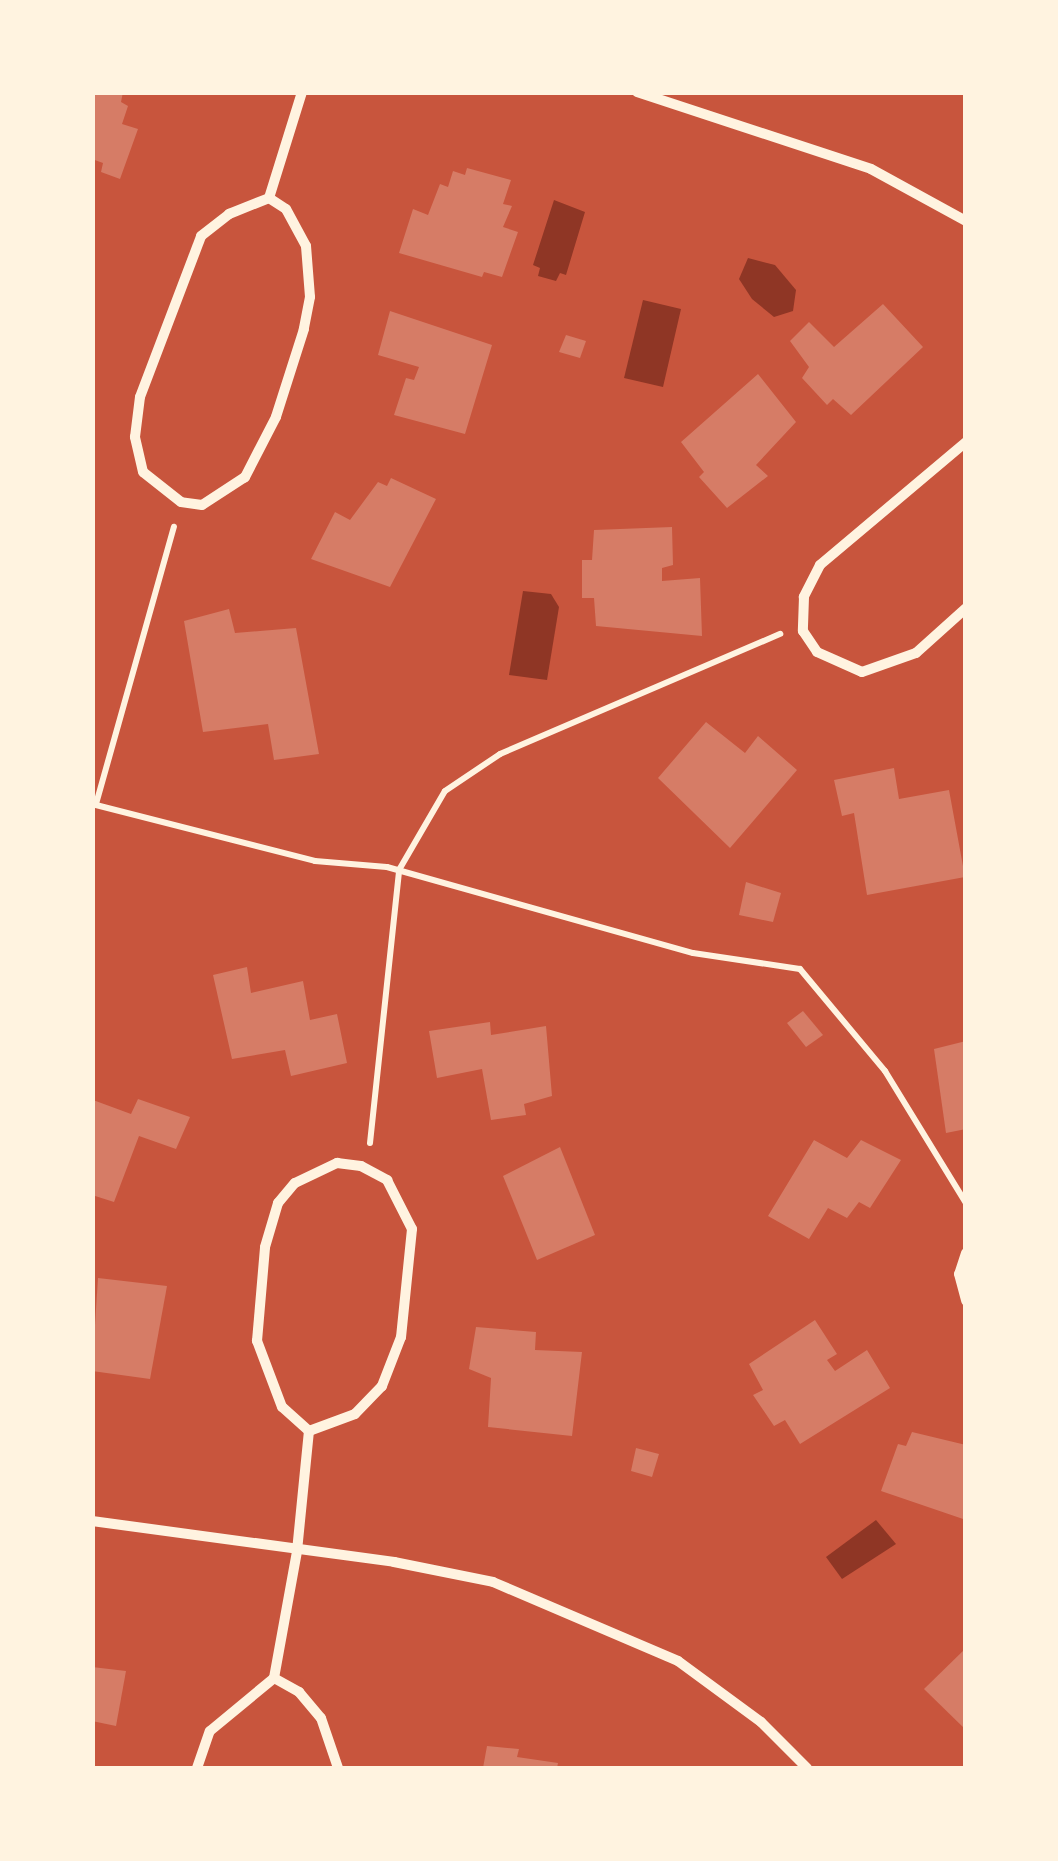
<!DOCTYPE html>
<style>
body{margin:0}
#map{position:relative;width:1058px;height:1861px;overflow:hidden;background:#c8553d;font-family:Commissioner,sans-serif}
div>[style]{position:absolute}
[style*='--x']{left:calc(var(--x)*1px);top:calc(var(--y)*1px);width:calc(var(--w)*1px);rotate:calc(var(--a)*1deg)}
.water>*{inset:0;background:#8f3625}
.building>*{inset:0;background:#d67c66}
.path>*{height:6px;margin:-3px;padding:0 3px;transform-origin:3px;border-radius:3px;background:#fff3e0}
.minor>*{height:10px;margin:-5px;padding:0 5px;transform-origin:5px;border-radius:5px;background:#fff3e0}
span{translate:-50% -50%;white-space:nowrap;text-align:center;line-height:1.15;-webkit-text-stroke:10px #fff3e0;paint-order:stroke}
.frame{position:absolute;inset:0;border:95px solid #fff3e0;pointer-events:none}
</style>
<div id="map">
<div class="water">
<i style="clip-path:polygon(554px 200px,585px 212px,566px 275px,560px 273px,556px 281px,538px 276px,540px 268px,533px 265px)"></i>
<i style="clip-path:polygon(748px 258px,775px 265px,796px 290px,793px 311px,774px 317px,752px 299px,739px 279px)"></i>
<i style="clip-path:polygon(643px 300px,681px 309px,663px 387px,624px 378px)"></i>
<i style="clip-path:polygon(523px 591px,551px 594px,559px 607px,547px 680px,509px 675px)"></i>
<i style="clip-path:polygon(876px 1520px,896px 1544px,842px 1579px,826px 1557px)"></i>
</div>
<div class="building">
<i style="clip-path:polygon(92px 92px,123px 92px,121px 102px,128px 106px,122px 124px,138px 129px,120px 179px,101px 172px,103px 163px,92px 159px)"></i>
<i style="clip-path:polygon(467px 168px,511px 180px,503px 204px,512px 206px,503px 227px,518px 232px,502px 277px,484px 272px,482px 277px,399px 253px,413px 209px,428px 215px,440px 184px,448px 187px,453px 171px,465px 175px)"></i>
<i style="clip-path:polygon(883px 304px,923px 347px,851px 415px,833px 399px,827px 405px,802px 378px,809px 367px,790px 341px,809px 322px,834px 347px)"></i>
<i style="clip-path:polygon(390px 311px,492px 345px,465px 434px,394px 415px,406px 378px,414px 380px,419px 367px,378px 355px)"></i>
<i style="clip-path:polygon(566px 335px,586px 341px,580px 358px,559px 352px)"></i>
<i style="clip-path:polygon(758px 374px,796px 422px,756px 465px,768px 476px,727px 508px,699px 477px,704px 472px,681px 442px)"></i>
<i style="clip-path:polygon(391px 478px,436px 499px,390px 587px,311px 559px,335px 512px,350px 520px,378px 482px,387px 486px)"></i>
<i style="clip-path:polygon(672px 527px,673px 565px,662px 568px,662px 581px,700px 578px,702px 636px,596px 626px,594px 598px,582px 598px,582px 560px,592px 560px,594px 530px)"></i>
<i style="clip-path:polygon(229px 609px,235px 633px,296px 628px,319px 754px,274px 760px,268px 724px,203px 732px,184px 621px)"></i>
<i style="clip-path:polygon(706px 722px,745px 753px,758px 736px,797px 770px,730px 848px,658px 778px)"></i>
<i style="clip-path:polygon(894px 768px,899px 799px,949px 790px,965px 877px,867px 895px,854px 813px,842px 816px,834px 780px)"></i>
<i style="clip-path:polygon(746px 882px,781px 893px,773px 922px,739px 915px)"></i>
<i style="clip-path:polygon(247px 967px,251px 993px,303px 981px,310px 1020px,337px 1014px,347px 1063px,291px 1076px,285px 1050px,232px 1059px,213px 975px)"></i>
<i style="clip-path:polygon(803px 1011px,823px 1035px,806px 1047px,787px 1023px)"></i>
<i style="clip-path:polygon(490px 1022px,491px 1035px,546px 1026px,552px 1096px,524px 1104px,526px 1115px,491px 1120px,482px 1069px,437px 1078px,429px 1031px)"></i>
<i style="clip-path:polygon(966px 1041px,966px 1129px,946px 1133px,934px 1049px)"></i>
<i style="clip-path:polygon(138px 1099px,190px 1117px,176px 1149px,139px 1136px,114px 1202px,92px 1195px,93px 1100px,131px 1114px)"></i>
<i style="clip-path:polygon(814px 1140px,847px 1158px,861px 1140px,901px 1160px,870px 1208px,859px 1202px,847px 1218px,828px 1208px,809px 1239px,768px 1216px)"></i>
<i style="clip-path:polygon(560px 1147px,595px 1235px,537px 1260px,503px 1176px)"></i>
<i style="clip-path:polygon(98px 1278px,167px 1286px,150px 1379px,92px 1371px)"></i>
<i style="clip-path:polygon(815px 1320px,837px 1354px,827px 1360px,835px 1371px,867px 1350px,890px 1388px,800px 1444px,785px 1420px,774px 1426px,753px 1395px,763px 1390px,749px 1364px)"></i>
<i style="clip-path:polygon(476px 1327px,536px 1332px,535px 1350px,582px 1352px,572px 1436px,488px 1427px,491px 1378px,469px 1369px)"></i>
<i style="clip-path:polygon(912px 1432px,966px 1445px,966px 1520px,881px 1491px,898px 1444px,906px 1446px)"></i>
<i style="clip-path:polygon(636px 1448px,659px 1454px,652px 1477px,631px 1471px)"></i>
<i style="clip-path:polygon(966px 1648px,966px 1730px,924px 1689px)"></i>
<i style="clip-path:polygon(92px 1667px,126px 1671px,116px 1726px,92px 1721px)"></i>
<i style="clip-path:polygon(487px 1746px,519px 1749px,517px 1757px,558px 1763px,557px 1768px,483px 1768px)"></i>
</div>
<div class="path">
<i style="--x:92;--y:804;--w:230;--a:14.3"></i>
<i style="--x:315;--y:861;--w:72;--a:4.8"></i>
<i style="--x:387;--y:867;--w:318;--a:15.7"></i>
<i style="--x:693;--y:953;--w:108;--a:8.5"></i>
<i style="--x:800;--y:969;--w:133;--a:50.2"></i>
<i style="--x:885;--y:1071;--w:155;--a:58.5"></i>
<i style="--x:96;--y:804;--w:288;--a:-74.3"></i>
<i style="--x:370;--y:1143;--w:275;--a:-83.9"></i>
<i style="--x:399;--y:870;--w:91;--a:-59.8"></i>
<i style="--x:445;--y:791;--w:66;--a:-33.9"></i>
<i style="--x:500;--y:754;--w:305;--a:-23.2"></i>
</div>
<div class="minor">
<i style="--x:637;--y:92;--w:246;--a:18.2"></i>
<i style="--x:871;--y:169;--w:108;--a:28.7"></i>
<i style="--x:269;--y:198;--w:20;--a:33"></i>
<i style="--x:286;--y:209;--w:42;--a:61.6"></i>
<i style="--x:306;--y:246;--w:51;--a:85.5"></i>
<i style="--x:310;--y:297;--w:33;--a:101"></i>
<i style="--x:304;--y:329;--w:92;--a:107.7"></i>
<i style="--x:276;--y:417;--w:68;--a:117.3"></i>
<i style="--x:245;--y:477;--w:51;--a:146.9"></i>
<i style="--x:202;--y:505;--w:21;--a:-172"></i>
<i style="--x:181;--y:502;--w:48;--a:-141.7"></i>
<i style="--x:143;--y:472;--w:36;--a:-103"></i>
<i style="--x:135;--y:437;--w:40;--a:-82.9"></i>
<i style="--x:140;--y:397;--w:172;--a:-69.2"></i>
<i style="--x:201;--y:236;--w:36;--a:-38"></i>
<i style="--x:229;--y:214;--w:43;--a:-21.8"></i>
<i style="--x:269;--y:198;--w:111;--a:-72.7"></i>
<i style="--x:966;--y:442;--w:191;--a:139.9"></i>
<i style="--x:820;--y:565;--w:36;--a:117"></i>
<i style="--x:804;--y:597;--w:34;--a:92"></i>
<i style="--x:803;--y:631;--w:25;--a:56"></i>
<i style="--x:817;--y:652;--w:49;--a:24"></i>
<i style="--x:862;--y:672;--w:57;--a:-19.4"></i>
<i style="--x:916;--y:653;--w:67;--a:-42"></i>
<i style="--x:966;--y:1253;--w:22;--a:108"></i>
<i style="--x:959;--y:1274;--w:28;--a:75"></i>
<i style="--x:92;--y:1521;--w:305;--a:7.7"></i>
<i style="--x:394;--y:1562;--w:101;--a:11.4"></i>
<i style="--x:493;--y:1582;--w:201;--a:23.1"></i>
<i style="--x:678;--y:1661;--w:103;--a:36.3"></i>
<i style="--x:761;--y:1722;--w:65;--a:45"></i>
<i style="--x:274;--y:1678;--w:29;--a:29"></i>
<i style="--x:299;--y:1692;--w:34;--a:50"></i>
<i style="--x:321;--y:1718;--w:53;--a:71.2"></i>
<i style="--x:197;--y:1768;--w:39;--a:-71"></i>
<i style="--x:210;--y:1731;--w:83;--a:-39.6"></i>
<i style="--x:274;--y:1678;--w:129;--a:-79.7"></i>
<i style="--x:297;--y:1551;--w:121;--a:-84.3"></i>
<i style="--x:309;--y:1431;--w:36;--a:-138"></i>
<i style="--x:282;--y:1407;--w:71;--a:-110.7"></i>
<i style="--x:257;--y:1341;--w:94;--a:-85.1"></i>
<i style="--x:265;--y:1247;--w:46;--a:-73.5"></i>
<i style="--x:278;--y:1203;--w:26;--a:-50"></i>
<i style="--x:295;--y:1183;--w:47;--a:-25.5"></i>
<i style="--x:337;--y:1163;--w:24;--a:7"></i>
<i style="--x:361;--y:1166;--w:30;--a:28"></i>
<i style="--x:387;--y:1180;--w:55;--a:63"></i>
<i style="--x:412;--y:1229;--w:109;--a:95.8"></i>
<i style="--x:401;--y:1337;--w:53;--a:111.2"></i>
<i style="--x:382;--y:1386;--w:39;--a:134"></i>
<i style="--x:355;--y:1414;--w:49;--a:159.7"></i>
</div>
<div class="frame"></div>
</div>
